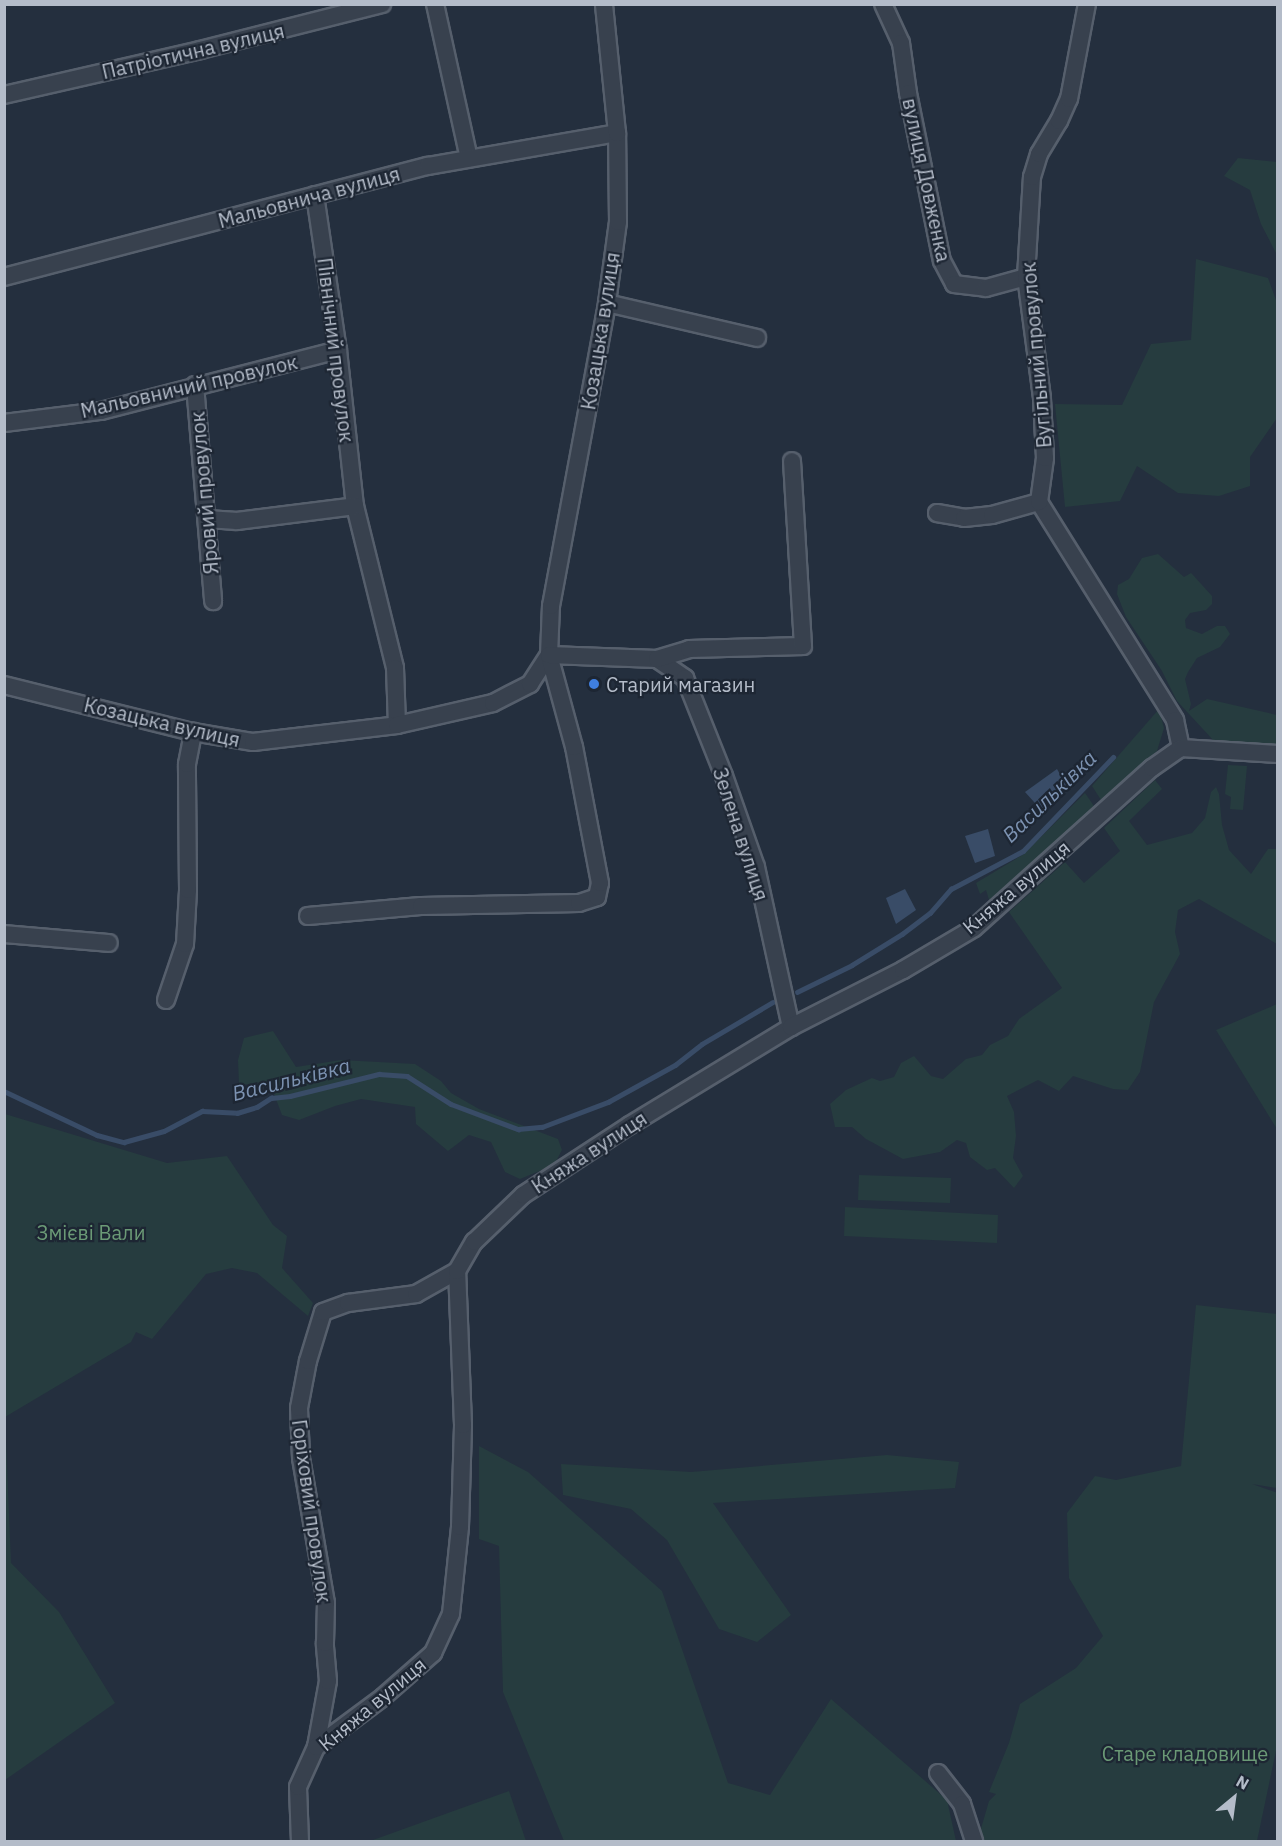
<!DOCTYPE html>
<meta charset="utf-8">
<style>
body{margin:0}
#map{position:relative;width:1282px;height:1846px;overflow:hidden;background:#242f3e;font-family:"IBM Plex Sans",sans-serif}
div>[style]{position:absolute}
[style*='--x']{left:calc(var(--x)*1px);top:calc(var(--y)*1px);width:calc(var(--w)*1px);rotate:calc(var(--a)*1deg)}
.green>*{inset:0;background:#263c3f}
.water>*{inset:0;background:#394c67}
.stream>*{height:4.5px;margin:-2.25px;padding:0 2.25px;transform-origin:2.25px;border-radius:2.25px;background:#394c67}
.roads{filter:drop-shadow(2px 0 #565f6c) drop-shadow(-2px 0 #565f6c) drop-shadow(0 2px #565f6c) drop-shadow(0 -2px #565f6c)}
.minor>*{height:16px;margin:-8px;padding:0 8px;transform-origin:8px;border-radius:8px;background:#38414e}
.dots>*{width:16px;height:16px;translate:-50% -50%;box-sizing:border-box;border:3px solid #1d2633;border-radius:50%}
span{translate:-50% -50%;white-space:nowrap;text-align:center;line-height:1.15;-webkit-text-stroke:4.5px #1d2633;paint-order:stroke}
.street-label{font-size:20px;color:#b4bcc9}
.poi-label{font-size:20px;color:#b4bcc9}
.left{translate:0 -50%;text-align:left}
.park-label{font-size:20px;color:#6b9a76}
.water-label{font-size:21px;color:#7c92b1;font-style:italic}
.frame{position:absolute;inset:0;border:6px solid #b4bcc9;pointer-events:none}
.north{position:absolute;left:1204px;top:1768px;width:60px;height:60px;-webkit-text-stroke:4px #1d2633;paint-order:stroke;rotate:29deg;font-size:16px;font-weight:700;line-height:24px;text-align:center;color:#b4bcc9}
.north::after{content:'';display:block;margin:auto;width:21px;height:27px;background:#b4bcc9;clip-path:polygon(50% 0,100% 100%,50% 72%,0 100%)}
</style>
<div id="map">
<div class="green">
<i style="clip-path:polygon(1238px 158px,1277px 162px,1277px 255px,1261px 224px,1250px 190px,1224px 176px)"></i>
<i style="clip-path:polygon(1196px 259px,1268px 278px,1277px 303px,1277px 418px,1250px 457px,1250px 486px,1219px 496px,1178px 493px,1137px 466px,1120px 501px,1065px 507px,1055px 404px,1122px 405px,1151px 344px,1191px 340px)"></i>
<i style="clip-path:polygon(1158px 554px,1184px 577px,1191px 573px,1193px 575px,1212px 596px,1212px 604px,1206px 610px,1190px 613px,1185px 620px,1186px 628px,1202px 634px,1217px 626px,1225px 626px,1230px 634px,1220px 647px,1197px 658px,1188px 672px,1185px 679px,1191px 704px,1189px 711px,1207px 699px,1277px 715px,1277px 745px,1214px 741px,1177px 701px,1162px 671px,1126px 617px,1117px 594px,1118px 585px,1129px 579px,1142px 558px)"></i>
<i style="clip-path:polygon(1159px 709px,1164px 728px,1157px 751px,1101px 800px,1092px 786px)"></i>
<i style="clip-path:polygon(1228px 765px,1247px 766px,1243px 810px,1230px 809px,1231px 797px,1225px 794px)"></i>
<i style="clip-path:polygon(1155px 780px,1162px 789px,1129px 821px,1147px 845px,1192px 833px,1205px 818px,1211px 792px,1216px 787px,1219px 794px,1222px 825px,1229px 850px,1251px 874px,1268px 849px,1277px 849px,1277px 944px,1199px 899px,1178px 910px,1175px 932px,1180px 954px,1154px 1002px,1140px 1072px,1128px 1090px,1113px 1089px,1073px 1076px,1059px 1091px,1038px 1080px,1007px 1096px,1014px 1112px,1016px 1136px,1013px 1158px,1023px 1176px,1014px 1188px,995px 1168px,987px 1170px,970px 1157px,966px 1143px,957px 1140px,940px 1152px,903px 1159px,866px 1139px,852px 1127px,835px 1127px,830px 1104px,846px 1090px,872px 1078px,880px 1081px,894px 1077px,901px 1063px,914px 1056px,931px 1076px,943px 1079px,966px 1059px,982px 1055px,990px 1045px,1008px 1036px,1019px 1019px,1062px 988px,1009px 912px,1065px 862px,1084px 883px,1120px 851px,1104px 828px)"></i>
<i style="clip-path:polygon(1085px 793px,1096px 809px,990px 903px,986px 890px,980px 894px,976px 883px,1024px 854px)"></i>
<i style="clip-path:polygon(1277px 1004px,1277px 1129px,1216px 1030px)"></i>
<i style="clip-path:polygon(273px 1031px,296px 1067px,341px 1060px,415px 1064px,441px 1081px,451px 1093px,479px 1109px,558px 1139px,562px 1150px,554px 1165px,520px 1179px,505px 1172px,491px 1142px,469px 1135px,448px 1151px,416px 1124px,415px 1107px,361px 1099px,335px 1106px,299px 1120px,282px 1115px,271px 1086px,239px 1084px,238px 1060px,244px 1038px)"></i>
<i style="clip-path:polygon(5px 1114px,167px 1163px,227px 1156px,273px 1225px,287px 1236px,282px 1268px,313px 1303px,308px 1316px,257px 1273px,232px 1268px,206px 1274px,152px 1339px,136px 1332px,131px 1342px,5px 1417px,11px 1563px,59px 1612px,115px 1703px,5px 1780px)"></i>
<i style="clip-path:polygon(859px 1175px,951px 1178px,950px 1203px,858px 1200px)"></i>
<i style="clip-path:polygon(845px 1207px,998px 1215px,997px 1243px,844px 1236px)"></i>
<i style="clip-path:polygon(1196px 1305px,1277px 1314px,1277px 1488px,1252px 1484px,1278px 1493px,1277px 1746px,1257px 1841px,982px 1842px,980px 1832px,989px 1801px,996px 1794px,989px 1792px,1009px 1743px,1020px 1704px,1076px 1668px,1103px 1636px,1069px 1578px,1067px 1513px,1095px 1476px,1116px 1480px,1181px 1466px)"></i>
<i style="clip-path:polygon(479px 1446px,528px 1472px,662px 1591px,728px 1783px,770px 1795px,831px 1699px,947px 1800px,956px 1841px,564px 1841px,503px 1692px,499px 1546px,479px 1539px)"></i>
<i style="clip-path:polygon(887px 1455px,959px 1462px,955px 1488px,713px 1503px,791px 1615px,757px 1642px,719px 1629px,667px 1540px,631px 1509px,563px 1495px,561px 1464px,691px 1472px)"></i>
<i style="clip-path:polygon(509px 1791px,526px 1841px,373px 1841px,373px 1840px)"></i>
</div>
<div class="water">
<i style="clip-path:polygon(1057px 769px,1066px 785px,1044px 813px,1025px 792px)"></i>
<i style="clip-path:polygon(988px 829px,995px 856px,975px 863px,965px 836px)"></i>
<i style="clip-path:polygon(905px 889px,916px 910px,896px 924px,886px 898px)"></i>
</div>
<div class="stream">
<i style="--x:797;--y:992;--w:61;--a:-26.1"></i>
<i style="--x:852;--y:965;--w:59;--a:-31.8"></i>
<i style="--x:902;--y:934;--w:35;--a:-37"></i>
<i style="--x:930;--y:913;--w:32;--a:-49"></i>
<i style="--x:951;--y:889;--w:81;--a:-27.8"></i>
<i style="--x:1023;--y:851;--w:130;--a:-46.2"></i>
<i style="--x:4;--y:1091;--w:103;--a:25.3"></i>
<i style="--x:97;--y:1135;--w:28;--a:15"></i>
<i style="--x:124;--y:1142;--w:41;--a:-15.4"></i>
<i style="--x:164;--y:1131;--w:43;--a:-27.8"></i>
<i style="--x:202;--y:1111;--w:35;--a:3"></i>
<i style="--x:237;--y:1113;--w:21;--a:-17"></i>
<i style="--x:257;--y:1107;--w:17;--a:-33"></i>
<i style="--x:271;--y:1098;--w:19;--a:-6"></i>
<i style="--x:290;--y:1096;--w:92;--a:-13.9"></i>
<i style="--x:379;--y:1074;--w:28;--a:4"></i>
<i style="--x:407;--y:1076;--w:52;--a:32.5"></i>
<i style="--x:451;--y:1104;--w:72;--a:20.5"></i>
<i style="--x:518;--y:1129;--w:24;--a:-5"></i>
<i style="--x:542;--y:1127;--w:71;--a:-20.7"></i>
<i style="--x:608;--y:1102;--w:77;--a:-28.9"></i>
<i style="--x:675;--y:1065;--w:34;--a:-38"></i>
<i style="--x:702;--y:1044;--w:82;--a:-30.6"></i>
</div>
<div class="roads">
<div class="minor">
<i style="--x:435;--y:4;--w:158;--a:77.6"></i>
<i style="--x:883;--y:4;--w:43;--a:65.2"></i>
<i style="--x:901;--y:43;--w:50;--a:82"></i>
<i style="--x:908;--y:93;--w:171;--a:78.6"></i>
<i style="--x:942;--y:261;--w:26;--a:62"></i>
<i style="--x:954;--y:284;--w:32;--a:7"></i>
<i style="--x:986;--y:288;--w:41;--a:-15.4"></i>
<i style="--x:4;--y:95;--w:201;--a:-12.9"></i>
<i style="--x:200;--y:50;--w:188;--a:-14.2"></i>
<i style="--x:315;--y:195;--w:157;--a:81.6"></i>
<i style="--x:338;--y:350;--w:157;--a:83.8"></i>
<i style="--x:355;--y:506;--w:167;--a:76.1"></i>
<i style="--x:395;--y:668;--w:57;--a:88"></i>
<i style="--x:4;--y:277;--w:438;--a:-14.7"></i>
<i style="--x:428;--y:166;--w:192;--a:-9.9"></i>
<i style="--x:607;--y:303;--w:154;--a:13.1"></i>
<i style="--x:195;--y:385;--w:217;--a:85.2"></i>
<i style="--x:4;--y:423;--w:98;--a:-7.1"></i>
<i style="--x:101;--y:411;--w:245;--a:-14.4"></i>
<i style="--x:1039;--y:502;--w:257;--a:58"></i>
<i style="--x:1175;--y:720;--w:29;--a:78"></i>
<i style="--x:937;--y:513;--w:27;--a:10"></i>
<i style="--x:964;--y:518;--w:28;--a:-6"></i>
<i style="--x:992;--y:515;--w:49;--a:-15.5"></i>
<i style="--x:1039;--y:502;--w:44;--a:-82.2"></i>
<i style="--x:1045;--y:458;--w:60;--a:-92.9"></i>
<i style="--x:1042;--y:398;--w:122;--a:-97.5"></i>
<i style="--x:1026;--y:277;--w:100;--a:-86.6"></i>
<i style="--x:1032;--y:177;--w:24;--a:-73"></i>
<i style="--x:1039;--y:154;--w:39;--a:-59"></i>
<i style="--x:1059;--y:121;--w:24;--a:-66"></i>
<i style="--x:1069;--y:99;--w:97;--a:-79.3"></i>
<i style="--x:207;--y:519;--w:30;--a:4"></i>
<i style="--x:237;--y:521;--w:119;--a:-7.2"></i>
<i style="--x:657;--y:659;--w:34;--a:34"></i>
<i style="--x:685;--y:678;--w:105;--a:68.3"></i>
<i style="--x:724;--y:776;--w:96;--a:70.6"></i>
<i style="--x:756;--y:867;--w:164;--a:77.7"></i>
<i style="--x:4;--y:685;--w:195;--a:14"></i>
<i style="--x:193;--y:732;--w:61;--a:9.5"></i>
<i style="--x:253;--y:742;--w:145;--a:-6.7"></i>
<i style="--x:397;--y:725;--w:98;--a:-12.9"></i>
<i style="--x:493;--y:703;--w:42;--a:-27.2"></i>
<i style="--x:530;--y:684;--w:35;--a:-57"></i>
<i style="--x:549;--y:655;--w:49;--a:-87.7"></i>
<i style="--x:551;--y:606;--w:308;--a:-79.5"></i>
<i style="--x:607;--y:303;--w:82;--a:-82.3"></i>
<i style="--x:618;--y:222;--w:89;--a:-90.6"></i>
<i style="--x:617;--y:133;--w:130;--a:-95.8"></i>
<i style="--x:308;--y:916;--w:113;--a:-5.1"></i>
<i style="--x:421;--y:906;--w:158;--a:-1.1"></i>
<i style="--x:579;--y:903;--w:19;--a:-18"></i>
<i style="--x:597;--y:897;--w:14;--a:-78"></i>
<i style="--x:600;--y:883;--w:138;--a:-100.8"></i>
<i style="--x:574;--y:747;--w:95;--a:-105.2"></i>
<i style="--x:549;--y:655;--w:108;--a:2.1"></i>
<i style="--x:657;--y:659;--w:34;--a:-17"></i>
<i style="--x:689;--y:649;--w:114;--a:-1.5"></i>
<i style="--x:803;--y:646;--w:185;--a:-93.4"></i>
<i style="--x:4;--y:934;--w:105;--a:4.9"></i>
<i style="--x:166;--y:1000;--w:59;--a:-71.3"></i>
<i style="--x:185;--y:944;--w:54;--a:-86.8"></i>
<i style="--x:188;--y:890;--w:126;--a:-90.5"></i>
<i style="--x:187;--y:764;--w:33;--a:-79"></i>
<i style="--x:316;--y:1747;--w:67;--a:-79.7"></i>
<i style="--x:328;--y:1681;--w:38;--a:-95"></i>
<i style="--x:325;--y:1643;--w:40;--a:-88.6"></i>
<i style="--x:326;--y:1603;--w:147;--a:-99.8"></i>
<i style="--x:301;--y:1458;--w:50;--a:-92.3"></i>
<i style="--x:299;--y:1408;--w:48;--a:-79.2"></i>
<i style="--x:308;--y:1361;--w:51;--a:-73"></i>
<i style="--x:323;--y:1312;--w:27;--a:-20"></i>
<i style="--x:348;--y:1303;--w:69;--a:-7.5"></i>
<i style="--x:416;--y:1294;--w:47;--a:-29.3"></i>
<i style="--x:938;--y:1773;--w:39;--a:52"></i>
<i style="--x:962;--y:1804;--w:40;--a:72"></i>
<i style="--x:300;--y:1842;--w:55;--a:-92.1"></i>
<i style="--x:298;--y:1787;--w:44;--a:-65.8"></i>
<i style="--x:316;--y:1747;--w:84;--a:-36.7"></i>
<i style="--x:383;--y:1697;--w:67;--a:-41.3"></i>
<i style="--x:433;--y:1653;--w:43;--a:-65.2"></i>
<i style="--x:451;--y:1614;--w:87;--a:-84.1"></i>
<i style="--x:460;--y:1527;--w:102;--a:-88.3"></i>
<i style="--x:463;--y:1425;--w:154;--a:-92.2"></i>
<i style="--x:457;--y:1271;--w:34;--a:-60"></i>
<i style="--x:474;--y:1242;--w:68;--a:-43.8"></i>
<i style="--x:523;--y:1195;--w:128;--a:-33.2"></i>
<i style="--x:630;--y:1125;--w:188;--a:-31.3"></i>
<i style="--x:791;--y:1027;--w:126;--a:-27"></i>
<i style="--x:903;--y:970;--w:82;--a:-30.6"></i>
<i style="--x:974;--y:928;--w:239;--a:-42"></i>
<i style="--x:1152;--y:768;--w:35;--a:-35"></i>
<i style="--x:1181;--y:748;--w:97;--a:3.5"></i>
</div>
</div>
<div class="dots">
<i style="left:594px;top:684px;background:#3f7fe0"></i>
</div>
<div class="street-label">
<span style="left:193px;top:51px;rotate:-13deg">Патріотична вулиця</span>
<span style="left:927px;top:180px;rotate:78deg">вулиця Довженка</span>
<span style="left:309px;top:197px;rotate:-15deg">Мальовнича вулиця</span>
<span style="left:600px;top:331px;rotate:-81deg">Козацька вулиця</span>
<span style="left:336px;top:350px;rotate:83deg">Північний провулок</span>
<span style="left:1036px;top:355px;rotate:-95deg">Вугільний провулок</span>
<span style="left:189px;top:386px;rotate:-13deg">Мальовничий провулок</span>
<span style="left:204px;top:493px;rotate:-95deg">Яровий провулок</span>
<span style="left:162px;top:722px;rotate:13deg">Козацька вулиця</span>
<span style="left:741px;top:834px;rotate:72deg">Зелена вулиця</span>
<span style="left:1016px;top:887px;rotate:-40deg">Княжа вулиця</span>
<span style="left:589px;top:1152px;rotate:-33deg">Княжа вулиця</span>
<span style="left:312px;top:1511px;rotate:82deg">Горіховий провулок</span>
<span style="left:372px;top:1704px;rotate:-40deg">Княжа вулиця</span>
</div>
<div class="poi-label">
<span class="left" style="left:606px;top:684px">Старий магазин</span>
</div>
<div class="park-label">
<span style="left:91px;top:1232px">Змієві Вали</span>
<span style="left:1185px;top:1753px">Старе кладовище</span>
</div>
<div class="water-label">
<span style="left:1049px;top:796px;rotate:-44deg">Васильківка</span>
<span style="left:291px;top:1079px;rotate:-14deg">Васильківка</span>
</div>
<div class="frame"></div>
<div class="north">N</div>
</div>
